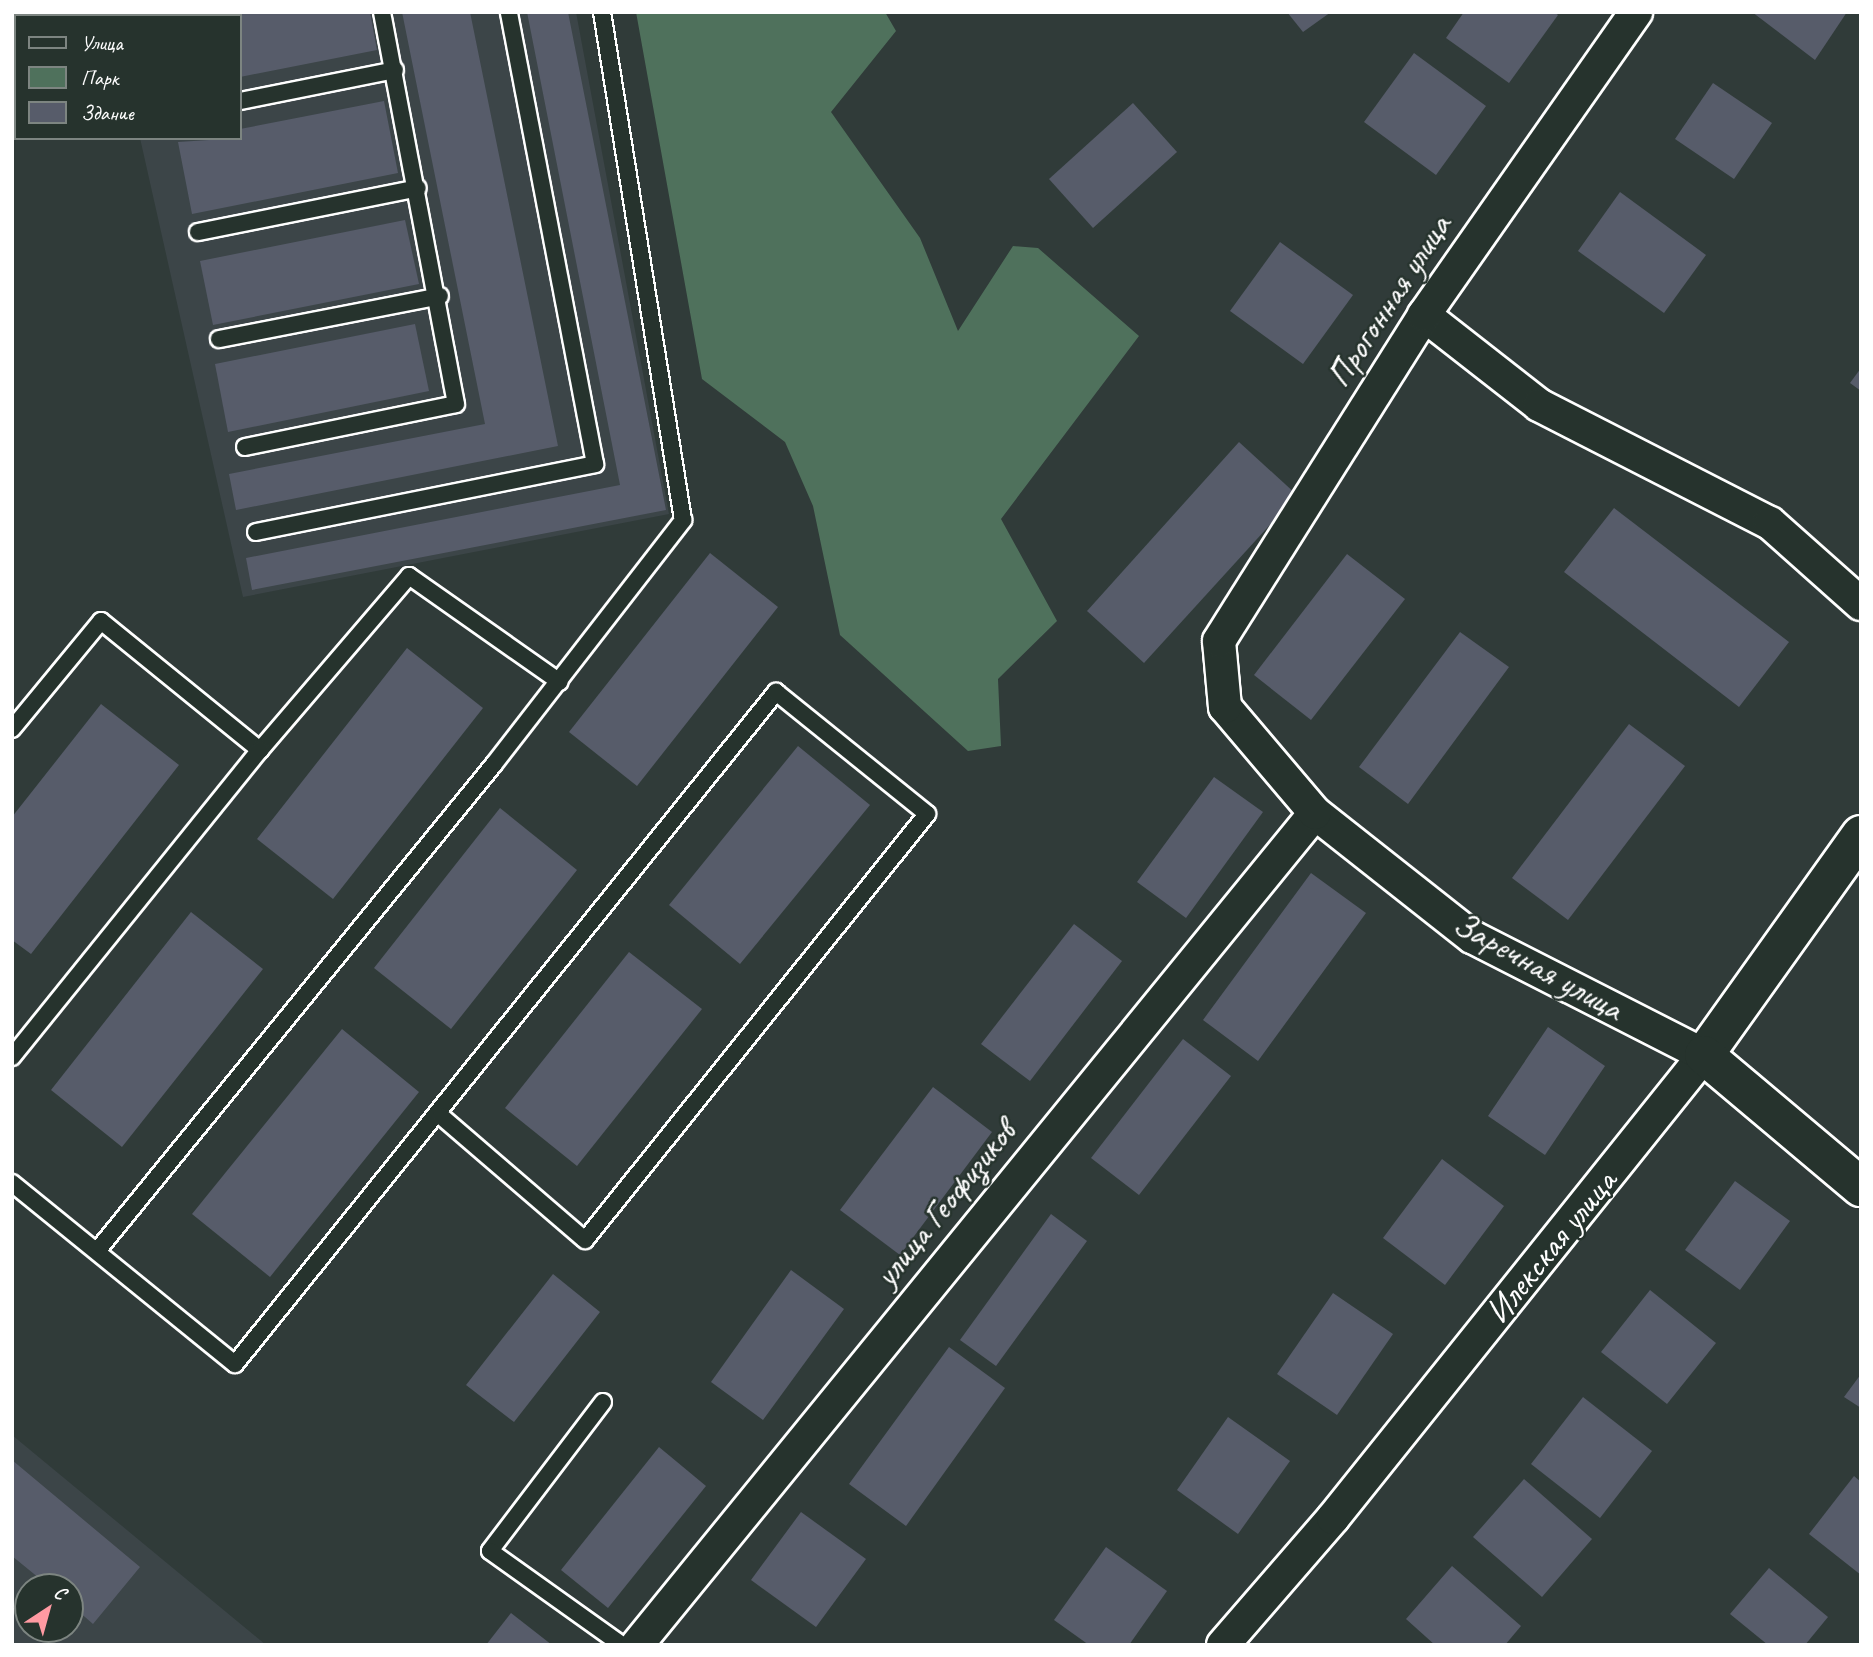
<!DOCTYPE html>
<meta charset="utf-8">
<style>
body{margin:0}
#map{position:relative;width:1873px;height:1657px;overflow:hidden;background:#303b39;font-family:Caveat,sans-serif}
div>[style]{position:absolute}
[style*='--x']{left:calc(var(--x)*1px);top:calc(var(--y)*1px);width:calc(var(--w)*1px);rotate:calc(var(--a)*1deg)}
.built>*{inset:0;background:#3c4548}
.green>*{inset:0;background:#4f715c}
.building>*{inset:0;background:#575c6a}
.roads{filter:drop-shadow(2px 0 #fff) drop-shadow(-2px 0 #fff) drop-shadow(0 2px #fff) drop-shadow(0 -2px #fff)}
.service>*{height:16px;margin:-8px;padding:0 8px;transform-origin:8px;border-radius:8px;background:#26332d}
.minor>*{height:32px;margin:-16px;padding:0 16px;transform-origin:16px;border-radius:16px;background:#26332d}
.tertiary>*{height:38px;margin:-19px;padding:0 19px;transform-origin:19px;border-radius:19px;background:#26332d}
span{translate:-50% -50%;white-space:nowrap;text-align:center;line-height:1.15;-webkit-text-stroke:5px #26332d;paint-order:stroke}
.street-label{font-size:35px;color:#fff}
.frame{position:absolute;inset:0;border:14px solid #fff;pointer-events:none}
.legend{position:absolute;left:14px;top:14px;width:228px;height:126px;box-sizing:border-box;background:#26332d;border:2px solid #7d8581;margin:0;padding:9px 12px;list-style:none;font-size:21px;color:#fff}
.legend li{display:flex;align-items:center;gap:14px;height:35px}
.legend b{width:35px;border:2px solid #7d8581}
.north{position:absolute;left:14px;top:1573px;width:70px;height:70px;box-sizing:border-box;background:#26332d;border:2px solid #7d8581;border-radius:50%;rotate:36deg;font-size:19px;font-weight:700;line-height:28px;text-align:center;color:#fff}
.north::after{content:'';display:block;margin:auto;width:24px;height:32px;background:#ff9aa2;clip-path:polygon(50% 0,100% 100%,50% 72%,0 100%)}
</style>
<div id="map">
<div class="built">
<i style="clip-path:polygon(12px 12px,576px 12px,669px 514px,243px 597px,140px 138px,240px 138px,240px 16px,16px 16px,12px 93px)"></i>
<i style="clip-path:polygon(evenodd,12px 1435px,266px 1645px,12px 1645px,12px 1435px,28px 1587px,70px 1587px,70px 1629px,28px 1629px,28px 1587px)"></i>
</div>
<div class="green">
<i style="clip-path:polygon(636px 12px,885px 12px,896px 31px,831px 112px,920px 238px,958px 331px,1013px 246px,1038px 248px,1139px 336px,1001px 519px,1057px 621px,998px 679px,1001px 746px,968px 751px,840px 635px,813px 506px,785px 442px,702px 379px)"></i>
</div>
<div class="building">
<i style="clip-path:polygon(187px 12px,370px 12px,377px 50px,240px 77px,240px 16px,176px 16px)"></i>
<i style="clip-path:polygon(402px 12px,470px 12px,558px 446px,236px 510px,229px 474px,485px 424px)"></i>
<i style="clip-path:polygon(527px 12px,568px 12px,666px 510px,252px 590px,246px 558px,620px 485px)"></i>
<i style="clip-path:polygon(1287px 12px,1331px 12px,1303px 32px)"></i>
<i style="clip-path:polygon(1464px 12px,1554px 12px,1558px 15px,1509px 83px,1446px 38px)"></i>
<i style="clip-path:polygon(1752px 12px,1847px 12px,1815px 60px)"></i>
<i style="clip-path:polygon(1414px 53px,1486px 106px,1436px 175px,1364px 122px)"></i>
<i style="clip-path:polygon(1713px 83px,1772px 123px,1734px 179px,1675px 139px)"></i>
<i style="clip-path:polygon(384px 101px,398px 173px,192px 214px,178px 142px,240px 138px,240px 129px)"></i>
<i style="clip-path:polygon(1133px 103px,1177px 152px,1093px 228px,1049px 179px)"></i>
<i style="clip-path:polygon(1620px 192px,1706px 255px,1664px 313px,1578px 251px)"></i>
<i style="clip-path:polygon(405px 220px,419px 284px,213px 325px,200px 261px)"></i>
<i style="clip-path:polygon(1280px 242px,1353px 295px,1303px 364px,1230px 311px)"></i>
<i style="clip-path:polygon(415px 324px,429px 391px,228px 432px,215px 364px)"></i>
<i style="clip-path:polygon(1861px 368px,1861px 391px,1850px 383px)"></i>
<i style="clip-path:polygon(1239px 442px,1297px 495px,1144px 663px,1087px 611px)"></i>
<i style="clip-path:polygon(1614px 508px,1789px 642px,1739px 707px,1564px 572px)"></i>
<i style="clip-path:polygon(710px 553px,778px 607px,637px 786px,569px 732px)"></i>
<i style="clip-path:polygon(1347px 554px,1405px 599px,1311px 720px,1254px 675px)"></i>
<i style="clip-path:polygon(1460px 632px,1509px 667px,1408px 804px,1359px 767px)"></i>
<i style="clip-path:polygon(407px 648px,483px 708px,333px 899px,257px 839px)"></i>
<i style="clip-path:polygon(101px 704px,179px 765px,31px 954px,12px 940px,12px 817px)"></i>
<i style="clip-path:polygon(1629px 724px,1685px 766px,1568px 920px,1512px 878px)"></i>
<i style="clip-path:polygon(798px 746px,870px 805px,740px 964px,669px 905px)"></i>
<i style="clip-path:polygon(1214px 777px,1263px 812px,1186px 918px,1137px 882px)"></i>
<i style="clip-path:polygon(500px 808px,577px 870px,451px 1029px,374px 968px)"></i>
<i style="clip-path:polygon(1311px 873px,1366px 913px,1258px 1061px,1203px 1020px)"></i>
<i style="clip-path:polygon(191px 912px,263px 969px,122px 1147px,51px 1090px)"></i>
<i style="clip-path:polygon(1074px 924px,1122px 961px,1030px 1081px,981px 1044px)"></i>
<i style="clip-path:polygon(629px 952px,702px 1009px,577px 1166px,505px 1108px)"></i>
<i style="clip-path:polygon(1548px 1027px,1605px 1066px,1545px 1155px,1488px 1116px)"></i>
<i style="clip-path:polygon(342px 1029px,419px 1092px,270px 1277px,192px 1214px)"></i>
<i style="clip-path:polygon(1183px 1039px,1231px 1076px,1139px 1195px,1091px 1158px)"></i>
<i style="clip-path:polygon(933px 1087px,992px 1132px,900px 1255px,840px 1210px)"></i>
<i style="clip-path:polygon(1442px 1159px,1504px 1206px,1445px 1285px,1383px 1238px)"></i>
<i style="clip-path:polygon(1735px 1181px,1790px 1221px,1740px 1290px,1685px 1250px)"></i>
<i style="clip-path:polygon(1051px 1214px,1087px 1241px,996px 1366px,960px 1340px)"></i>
<i style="clip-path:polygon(791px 1270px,844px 1309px,763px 1420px,711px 1382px)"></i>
<i style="clip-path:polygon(553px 1274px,600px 1312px,514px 1422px,466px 1385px)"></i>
<i style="clip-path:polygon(1650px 1290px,1716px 1343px,1667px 1404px,1601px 1352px)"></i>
<i style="clip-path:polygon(1333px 1293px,1393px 1334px,1337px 1415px,1277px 1374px)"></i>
<i style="clip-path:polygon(949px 1347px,1005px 1388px,906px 1526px,849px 1484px)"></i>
<i style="clip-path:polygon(1861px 1374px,1861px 1408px,1844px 1397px)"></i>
<i style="clip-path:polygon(1583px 1397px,1652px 1451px,1600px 1518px,1531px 1464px)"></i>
<i style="clip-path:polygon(1228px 1417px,1290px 1461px,1238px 1534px,1177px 1490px)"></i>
<i style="clip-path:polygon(659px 1447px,706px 1486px,608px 1608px,561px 1570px)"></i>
<i style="clip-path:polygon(12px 1460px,140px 1567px,93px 1624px,70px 1604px,70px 1587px,50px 1587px,12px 1556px)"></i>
<i style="clip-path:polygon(1854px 1476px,1861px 1482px,1861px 1575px,1809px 1534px)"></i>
<i style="clip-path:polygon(1524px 1479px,1592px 1539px,1542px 1597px,1473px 1537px)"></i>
<i style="clip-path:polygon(801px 1512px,866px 1559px,816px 1627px,751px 1580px)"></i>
<i style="clip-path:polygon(1106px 1547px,1167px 1591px,1129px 1645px,1089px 1645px,1054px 1620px)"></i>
<i style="clip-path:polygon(1452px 1566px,1521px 1626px,1505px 1645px,1435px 1645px,1406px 1619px)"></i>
<i style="clip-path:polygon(1769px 1568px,1828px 1617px,1805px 1645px,1768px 1645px,1730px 1614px)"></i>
<i style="clip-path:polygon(511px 1613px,552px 1645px,486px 1645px)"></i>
</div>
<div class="roads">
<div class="service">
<i style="--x:12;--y:15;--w:15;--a:-11"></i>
<i style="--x:240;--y:101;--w:158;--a:-11.3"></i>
<i style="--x:198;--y:232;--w:224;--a:-11.3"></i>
<i style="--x:219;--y:339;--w:225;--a:-11"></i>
<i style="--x:245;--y:447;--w:215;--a:-11.5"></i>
<i style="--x:456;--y:404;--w:399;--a:-100.7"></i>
<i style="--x:256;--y:532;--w:346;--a:-11.3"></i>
<i style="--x:595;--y:464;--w:460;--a:-100.8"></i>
<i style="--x:12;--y:729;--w:140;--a:-50.5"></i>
<i style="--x:101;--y:621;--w:205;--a:39.1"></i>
<i style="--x:260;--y:750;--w:229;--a:-49.4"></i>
<i style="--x:409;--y:576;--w:184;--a:35.1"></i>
<i style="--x:12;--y:1057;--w:395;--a:-51.1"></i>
<i style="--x:12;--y:1183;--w:287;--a:39.1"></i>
<i style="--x:235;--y:1364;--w:863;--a:-51.16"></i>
<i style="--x:776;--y:692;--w:194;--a:38.9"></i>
<i style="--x:927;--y:814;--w:546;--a:128.76"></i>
<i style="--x:585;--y:1240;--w:190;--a:-139.3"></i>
<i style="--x:97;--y:1251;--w:628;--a:-50.81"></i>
<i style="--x:494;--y:764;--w:309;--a:-52.2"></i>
<i style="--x:683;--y:520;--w:514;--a:-99.06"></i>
<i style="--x:603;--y:1402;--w:187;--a:127.2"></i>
<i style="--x:490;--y:1551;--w:162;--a:35.5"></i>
</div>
<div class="minor">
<i style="--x:1424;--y:315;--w:146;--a:38"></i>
<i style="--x:1539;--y:405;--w:259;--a:27.1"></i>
<i style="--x:1770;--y:523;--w:122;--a:41.7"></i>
<i style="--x:637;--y:1645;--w:1073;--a:-50.82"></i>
<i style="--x:1223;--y:1645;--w:168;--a:-49.1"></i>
<i style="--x:1333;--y:1518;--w:593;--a:-51.29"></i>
<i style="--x:1704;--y:1055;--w:260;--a:-153"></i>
<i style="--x:1472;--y:937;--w:200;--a:-141.7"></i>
<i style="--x:1315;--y:813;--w:139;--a:-130.3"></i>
<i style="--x:1225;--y:707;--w:66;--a:-95.2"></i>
<i style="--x:1219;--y:641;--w:385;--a:-57.8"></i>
<i style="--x:1424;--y:315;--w:370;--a:-55"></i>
</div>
<div class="tertiary">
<i style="--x:1861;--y:835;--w:270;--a:125.5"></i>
<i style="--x:1704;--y:1055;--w:205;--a:40.1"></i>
</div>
</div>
<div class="street-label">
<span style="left:1389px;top:301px;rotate:-57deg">Прогонная улица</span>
<span style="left:1538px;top:966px;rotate:29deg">Заречная улица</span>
<span style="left:945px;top:1204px;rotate:-51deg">улица Геофизиков</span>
<span style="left:1551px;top:1247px;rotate:-51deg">Илекская улица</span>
</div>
<div class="frame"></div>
<ul class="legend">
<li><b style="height:9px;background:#26332d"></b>Улица</li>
<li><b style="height:19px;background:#4f715c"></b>Парк</li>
<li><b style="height:19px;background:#575c6a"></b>Здание</li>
</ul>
<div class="north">С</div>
</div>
